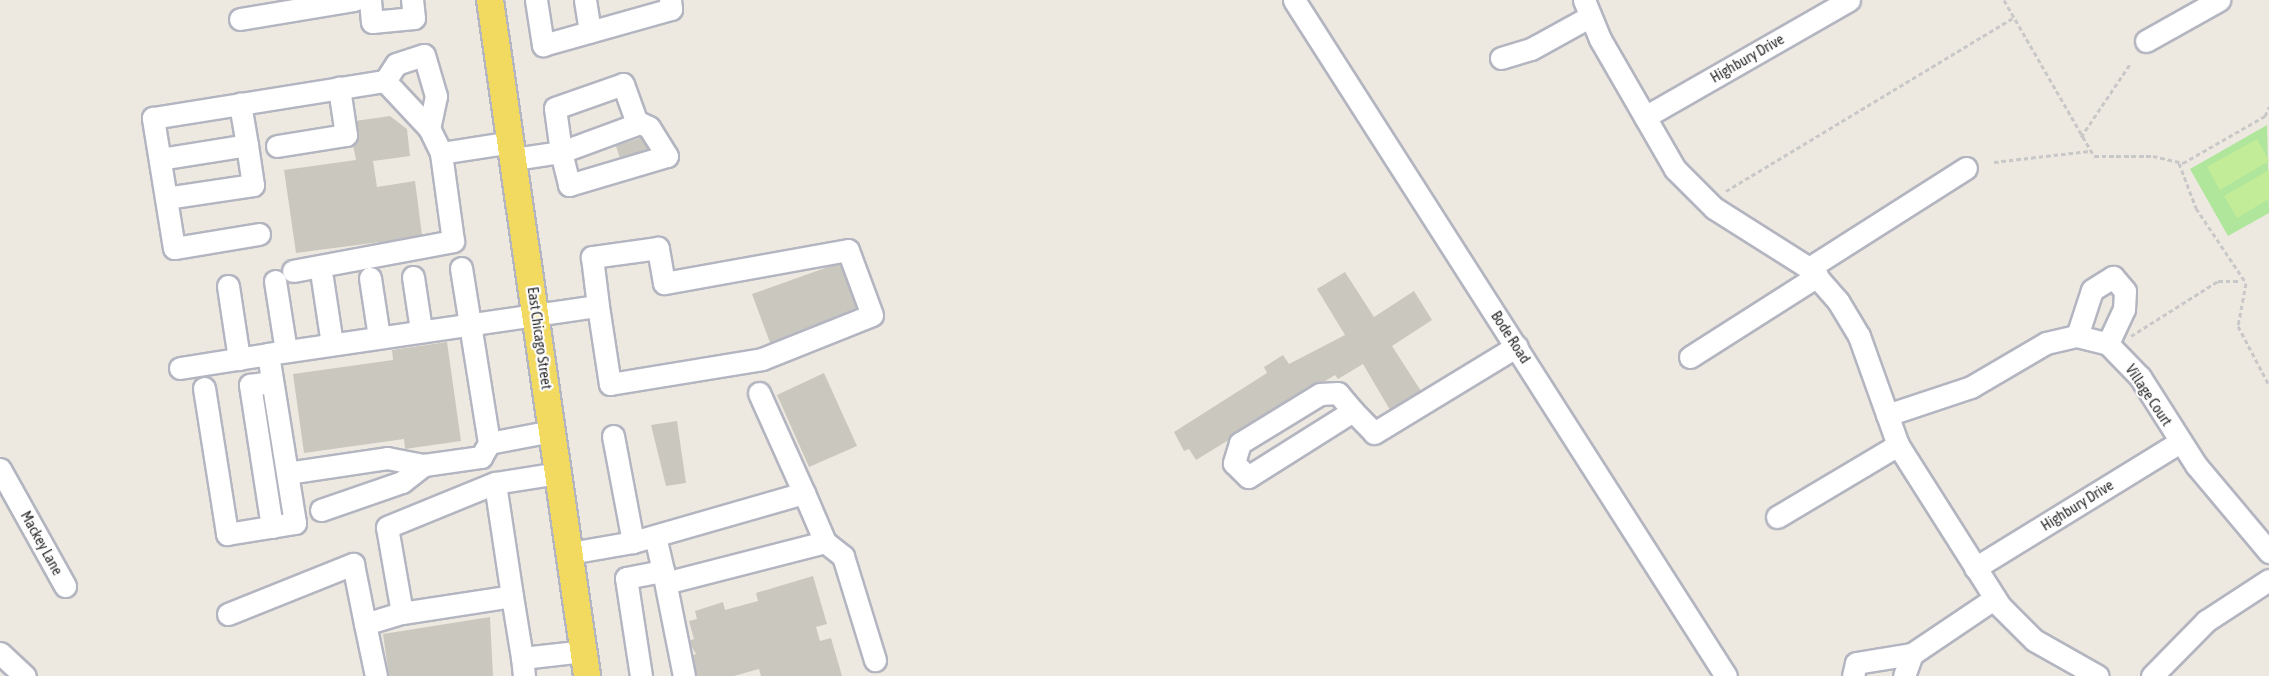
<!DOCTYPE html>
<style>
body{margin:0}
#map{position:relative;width:2269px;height:676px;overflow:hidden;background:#eee9e0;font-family:"Asap Condensed",sans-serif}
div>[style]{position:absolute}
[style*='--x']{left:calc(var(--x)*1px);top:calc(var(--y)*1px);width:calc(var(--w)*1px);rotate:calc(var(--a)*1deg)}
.green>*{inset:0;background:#b0e59c}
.pitch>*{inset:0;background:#c3ec98}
.building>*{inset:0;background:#cac7be}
.path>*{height:3px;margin-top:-1.5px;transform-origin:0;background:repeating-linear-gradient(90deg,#c8c8c8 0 4.5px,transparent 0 7.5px)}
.roads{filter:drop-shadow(2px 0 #b3b5c0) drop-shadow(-2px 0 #b3b5c0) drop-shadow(0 2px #b3b5c0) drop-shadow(0 -2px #b3b5c0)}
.minor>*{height:21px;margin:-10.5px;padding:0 10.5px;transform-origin:10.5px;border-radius:10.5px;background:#fff}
.major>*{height:26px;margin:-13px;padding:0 13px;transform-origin:13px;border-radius:13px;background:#f2d960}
span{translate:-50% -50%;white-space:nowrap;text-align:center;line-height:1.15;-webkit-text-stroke:4.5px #fff;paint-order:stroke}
.street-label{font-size:15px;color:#2d2d2d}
</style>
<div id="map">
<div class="green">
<i style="clip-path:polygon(2267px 125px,2269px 213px,2228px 236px,2190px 169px)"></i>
</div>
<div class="pitch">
<i style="clip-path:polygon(2257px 139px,2269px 161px,2220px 190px,2207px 167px)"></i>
<i style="clip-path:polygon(2269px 170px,2269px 199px,2237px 218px,2224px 196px)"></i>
</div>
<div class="building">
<i style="clip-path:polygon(390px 116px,407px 129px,410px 156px,373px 161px,377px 187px,415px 181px,423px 243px,381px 249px,380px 242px,296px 253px,284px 170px,356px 160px,348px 122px)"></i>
<i style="clip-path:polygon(649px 135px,655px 153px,622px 165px,616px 146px)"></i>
<i style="clip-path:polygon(842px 262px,860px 312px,772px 348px,752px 294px)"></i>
<i style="clip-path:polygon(1345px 272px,1374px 317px,1414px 291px,1432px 320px,1392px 346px,1421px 391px,1390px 410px,1363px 364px,1338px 379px,1335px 375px,1196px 460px,1189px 449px,1184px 451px,1174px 432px,1267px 373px,1264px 367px,1283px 355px,1289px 364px,1345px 335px,1317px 289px)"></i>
<i style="clip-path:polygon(447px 342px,461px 441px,405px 449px,404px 439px,304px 453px,293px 374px,393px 360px,392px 350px)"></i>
<i style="clip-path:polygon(824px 373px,857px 446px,809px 467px,777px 395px)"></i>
<i style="clip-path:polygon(677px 421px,686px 483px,666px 486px,651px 425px)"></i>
<i style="clip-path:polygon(813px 576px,827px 624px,816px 627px,820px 641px,831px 638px,842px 676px,761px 676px,759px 669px,734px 676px,692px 676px,686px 657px,696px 654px,688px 641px,694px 639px,689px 621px,697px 619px,695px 611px,723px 602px,725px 610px,758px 601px,756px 593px)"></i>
<i style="clip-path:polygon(490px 617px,493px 676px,389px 676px,383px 634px)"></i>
</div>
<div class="path">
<i style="--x:2004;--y:0;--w:180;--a:60"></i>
<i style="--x:2094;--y:156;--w:59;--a:0"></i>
<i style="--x:2153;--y:156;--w:31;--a:13"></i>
<i style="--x:2183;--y:163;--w:95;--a:-29.8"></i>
<i style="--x:2265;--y:116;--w:10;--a:-66"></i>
<i style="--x:2081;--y:137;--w:88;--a:-56.1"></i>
<i style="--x:1994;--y:162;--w:96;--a:-6.6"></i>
<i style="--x:2179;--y:163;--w:48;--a:69.3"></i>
<i style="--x:2196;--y:208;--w:90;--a:56.3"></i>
<i style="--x:2246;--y:283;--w:44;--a:100.5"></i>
<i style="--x:2238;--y:326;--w:67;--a:62.3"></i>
<i style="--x:1726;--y:191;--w:335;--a:-31.1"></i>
<i style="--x:2131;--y:336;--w:103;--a:-32.3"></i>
<i style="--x:2218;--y:281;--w:23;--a:0"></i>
</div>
<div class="roads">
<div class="minor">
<i style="--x:370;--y:0;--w:22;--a:85"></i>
<i style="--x:372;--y:22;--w:42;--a:-5.4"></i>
<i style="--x:414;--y:18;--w:18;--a:-96"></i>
<i style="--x:536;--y:0;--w:46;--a:81.2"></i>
<i style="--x:543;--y:45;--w:133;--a:-15.7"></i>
<i style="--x:671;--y:9;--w:9;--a:-96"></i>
<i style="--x:585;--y:0;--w:32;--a:81"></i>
<i style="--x:1294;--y:0;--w:802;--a:57.42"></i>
<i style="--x:1584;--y:0;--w:42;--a:67.7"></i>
<i style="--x:1600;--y:39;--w:150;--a:60"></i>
<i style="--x:1675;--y:169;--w:55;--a:45"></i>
<i style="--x:1714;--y:208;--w:112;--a:32.3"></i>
<i style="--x:1809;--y:268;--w:44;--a:48.7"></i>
<i style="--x:1838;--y:301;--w:41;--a:59"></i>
<i style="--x:1859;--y:336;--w:116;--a:70.3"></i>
<i style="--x:1898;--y:445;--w:191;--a:57.6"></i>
<i style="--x:2000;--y:606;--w:48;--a:45"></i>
<i style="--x:2034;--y:640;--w:73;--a:29.4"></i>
<i style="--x:240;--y:19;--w:116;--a:-9.5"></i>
<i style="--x:2146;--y:41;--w:84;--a:-29.3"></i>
<i style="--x:1501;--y:58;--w:31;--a:-17"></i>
<i style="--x:1531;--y:49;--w:66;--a:-28.9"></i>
<i style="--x:385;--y:81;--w:64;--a:46.9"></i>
<i style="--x:429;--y:128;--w:28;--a:64"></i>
<i style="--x:441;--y:153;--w:71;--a:-8.9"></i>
<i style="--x:1645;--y:117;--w:235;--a:-29.8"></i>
<i style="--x:277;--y:146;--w:70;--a:-9.1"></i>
<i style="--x:346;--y:135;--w:48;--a:-98.5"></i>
<i style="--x:160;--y:159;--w:88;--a:-9.1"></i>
<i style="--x:247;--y:145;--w:42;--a:-99.7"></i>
<i style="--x:514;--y:159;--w:48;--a:-8.5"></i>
<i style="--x:561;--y:152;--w:34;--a:76"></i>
<i style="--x:569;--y:185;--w:102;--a:-16.5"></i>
<i style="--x:667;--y:156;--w:34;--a:-122"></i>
<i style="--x:649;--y:127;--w:10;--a:-156"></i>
<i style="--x:640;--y:123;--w:84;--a:159.8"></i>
<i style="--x:561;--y:152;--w:44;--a:-97.8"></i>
<i style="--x:555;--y:108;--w:72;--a:-19.4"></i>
<i style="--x:623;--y:84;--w:41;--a:70.3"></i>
<i style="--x:166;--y:198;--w:88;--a:-8.5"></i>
<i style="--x:253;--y:185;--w:40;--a:-98.5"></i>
<i style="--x:259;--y:234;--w:86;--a:170.6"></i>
<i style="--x:174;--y:248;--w:132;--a:-99.2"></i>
<i style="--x:153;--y:118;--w:235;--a:-9.1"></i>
<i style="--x:385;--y:81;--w:20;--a:-57"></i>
<i style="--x:396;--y:64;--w:29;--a:-18"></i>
<i style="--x:424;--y:55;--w:43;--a:73.7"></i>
<i style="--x:436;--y:96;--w:33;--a:102"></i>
<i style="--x:461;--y:268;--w:177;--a:80.9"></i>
<i style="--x:489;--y:443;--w:64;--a:-10.8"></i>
<i style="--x:1809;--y:268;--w:186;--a:-32.5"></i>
<i style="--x:293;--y:271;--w:163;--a:-10.6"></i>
<i style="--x:453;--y:241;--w:89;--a:-97.8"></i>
<i style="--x:413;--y:277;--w:54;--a:81.4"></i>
<i style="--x:322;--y:278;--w:67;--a:81.4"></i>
<i style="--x:370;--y:278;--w:60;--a:81.3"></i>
<i style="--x:275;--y:281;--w:71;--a:81.1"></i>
<i style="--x:228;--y:286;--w:74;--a:81.4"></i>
<i style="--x:2077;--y:336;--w:48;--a:-71.9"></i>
<i style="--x:2092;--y:290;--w:25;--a:-32"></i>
<i style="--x:2113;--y:277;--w:18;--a:49"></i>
<i style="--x:2125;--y:291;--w:18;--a:93"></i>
<i style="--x:2124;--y:309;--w:38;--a:115"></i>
<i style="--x:1690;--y:357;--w:151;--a:-32.5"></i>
<i style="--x:180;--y:368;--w:89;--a:-9"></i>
<i style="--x:204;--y:388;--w:148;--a:81"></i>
<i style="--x:227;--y:534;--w:69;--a:-9.2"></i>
<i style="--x:295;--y:523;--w:171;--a:-99.1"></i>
<i style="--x:268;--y:354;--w:333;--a:-8.3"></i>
<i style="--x:598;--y:306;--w:79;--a:81.3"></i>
<i style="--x:610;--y:384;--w:154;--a:-9.3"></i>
<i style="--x:762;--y:359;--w:118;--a:-21.8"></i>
<i style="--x:872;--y:315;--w:69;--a:-110.3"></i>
<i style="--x:848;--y:250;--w:187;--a:169.8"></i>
<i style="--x:664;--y:283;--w:36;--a:-100"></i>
<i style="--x:658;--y:248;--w:67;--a:172.2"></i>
<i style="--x:592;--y:257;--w:49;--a:83"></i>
<i style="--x:759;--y:393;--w:110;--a:65.8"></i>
<i style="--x:1353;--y:411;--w:23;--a:-130"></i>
<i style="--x:1338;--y:393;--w:18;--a:177"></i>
<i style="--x:1320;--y:394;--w:94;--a:148.5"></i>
<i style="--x:1240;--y:443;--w:21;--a:107"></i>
<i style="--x:1234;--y:463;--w:20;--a:45"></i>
<i style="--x:1248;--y:477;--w:124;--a:-32.2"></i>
<i style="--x:1353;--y:411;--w:30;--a:46"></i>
<i style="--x:1374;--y:433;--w:167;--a:-31.3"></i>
<i style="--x:1887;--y:415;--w:89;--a:-18.4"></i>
<i style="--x:1971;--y:387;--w:87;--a:-30.4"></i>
<i style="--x:2046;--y:343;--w:32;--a:-13"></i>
<i style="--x:2077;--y:336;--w:32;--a:14"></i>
<i style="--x:2108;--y:344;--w:46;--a:45.9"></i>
<i style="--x:2140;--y:377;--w:104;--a:57.5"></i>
<i style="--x:2196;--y:465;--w:114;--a:50"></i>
<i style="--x:613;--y:436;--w:108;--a:79.3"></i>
<i style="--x:0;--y:469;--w:134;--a:60.9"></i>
<i style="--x:287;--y:473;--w:101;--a:-8.5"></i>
<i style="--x:387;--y:458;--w:38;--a:11"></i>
<i style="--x:424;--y:465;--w:58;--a:-8"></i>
<i style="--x:481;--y:457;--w:16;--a:-60"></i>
<i style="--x:321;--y:510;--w:86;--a:-19.1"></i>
<i style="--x:402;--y:482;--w:28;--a:-38"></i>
<i style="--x:1777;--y:517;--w:141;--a:-30.8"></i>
<i style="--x:272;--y:527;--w:144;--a:-98.8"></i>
<i style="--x:250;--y:385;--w:22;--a:-8"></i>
<i style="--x:655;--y:536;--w:36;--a:77"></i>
<i style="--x:825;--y:542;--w:23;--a:38"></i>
<i style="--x:843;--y:556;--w:109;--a:72.9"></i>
<i style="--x:570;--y:553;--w:64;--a:-9.9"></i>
<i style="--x:633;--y:542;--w:178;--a:-16"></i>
<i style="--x:804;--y:493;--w:53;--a:66.8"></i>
<i style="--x:825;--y:542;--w:161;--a:165.6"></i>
<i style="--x:1975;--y:568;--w:241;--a:-31.6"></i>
<i style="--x:512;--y:596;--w:114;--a:-98.6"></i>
<i style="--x:495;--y:483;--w:65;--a:-8.9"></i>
<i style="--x:402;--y:613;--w:87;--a:-99.9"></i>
<i style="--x:387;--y:527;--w:117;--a:-22.2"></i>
<i style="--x:228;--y:614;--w:135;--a:-21.8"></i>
<i style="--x:353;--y:564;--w:61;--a:78.7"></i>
<i style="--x:0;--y:653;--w:34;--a:43"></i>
<i style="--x:376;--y:676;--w:53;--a:-101.9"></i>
<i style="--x:365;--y:624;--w:39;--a:-17"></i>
<i style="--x:402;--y:613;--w:111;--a:-8.8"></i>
<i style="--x:512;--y:596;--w:63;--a:80.8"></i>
<i style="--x:524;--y:676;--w:18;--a:-96"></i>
<i style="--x:522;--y:658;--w:62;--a:-6.4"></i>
<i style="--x:641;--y:676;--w:99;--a:-98.7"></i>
<i style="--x:626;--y:578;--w:38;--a:-11"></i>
<i style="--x:663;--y:571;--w:107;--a:78.7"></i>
<i style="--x:1853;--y:676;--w:13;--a:-77"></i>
<i style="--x:1856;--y:663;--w:57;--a:-9.1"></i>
<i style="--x:1912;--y:654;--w:100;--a:-34"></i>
<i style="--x:1904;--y:676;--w:23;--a:-70"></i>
<i style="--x:2152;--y:676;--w:77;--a:-45.5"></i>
<i style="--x:2206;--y:621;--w:75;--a:-33.1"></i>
</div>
<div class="major">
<i style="--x:490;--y:0;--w:683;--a:81.83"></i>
</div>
</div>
<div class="street-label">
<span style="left:1747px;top:58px;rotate:-30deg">Highbury Drive</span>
<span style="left:1511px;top:337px;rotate:57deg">Bode Road</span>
<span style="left:540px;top:338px;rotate:82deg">East Chicago Street</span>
<span style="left:2149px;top:395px;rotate:56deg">Village Court</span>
<span style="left:2077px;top:505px;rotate:-32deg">Highbury Drive</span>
<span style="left:42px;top:543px;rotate:61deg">Mackey Lane</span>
</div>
</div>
